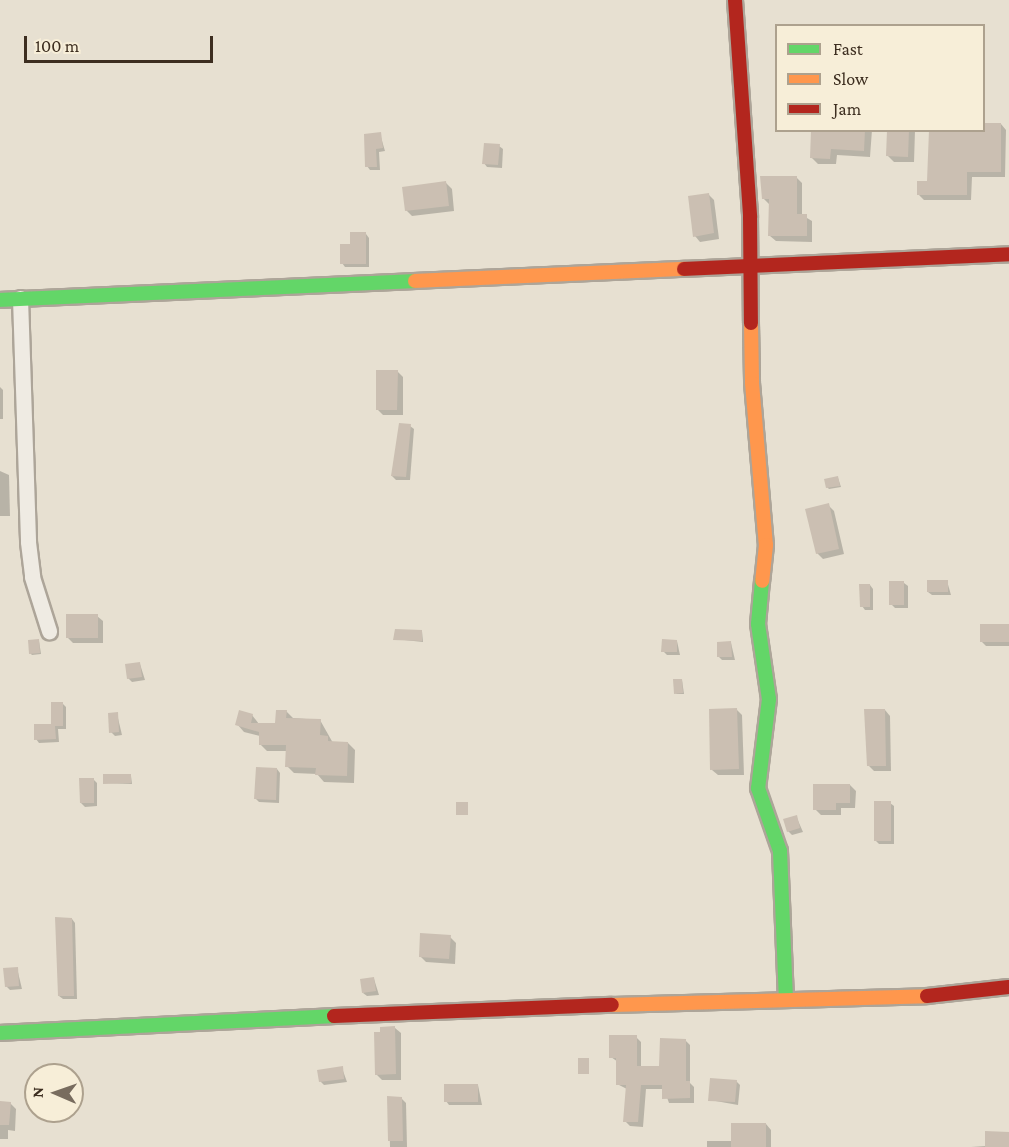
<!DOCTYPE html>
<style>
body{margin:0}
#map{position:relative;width:1009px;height:1147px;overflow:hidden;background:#e7e0d1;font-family:"Crimson Pro",serif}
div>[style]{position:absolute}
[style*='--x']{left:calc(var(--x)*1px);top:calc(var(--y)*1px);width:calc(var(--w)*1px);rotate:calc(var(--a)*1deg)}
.shadow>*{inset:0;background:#0003}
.building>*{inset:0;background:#cbbfb2}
.roads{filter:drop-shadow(2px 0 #ada599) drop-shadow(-2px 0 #ada599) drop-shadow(0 2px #ada599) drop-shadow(0 -2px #ada599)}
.street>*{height:15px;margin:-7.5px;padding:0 7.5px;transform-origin:7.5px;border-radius:7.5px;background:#efebe3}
.fast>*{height:14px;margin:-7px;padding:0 7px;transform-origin:7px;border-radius:7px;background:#63d668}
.slow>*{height:14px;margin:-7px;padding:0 7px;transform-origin:7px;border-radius:7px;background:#ff974d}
.jam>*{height:14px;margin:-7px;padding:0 7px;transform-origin:7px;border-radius:7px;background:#b3261e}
span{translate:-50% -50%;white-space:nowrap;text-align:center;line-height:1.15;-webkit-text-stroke:6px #f7eed8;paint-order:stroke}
.legend{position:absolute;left:775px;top:24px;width:210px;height:108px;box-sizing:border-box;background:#f7eed8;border:2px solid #ada18e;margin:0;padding:8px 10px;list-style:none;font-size:18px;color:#3d2e20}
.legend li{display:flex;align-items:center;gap:12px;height:30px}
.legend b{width:30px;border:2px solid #ada18e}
.north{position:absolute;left:24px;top:1063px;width:60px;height:60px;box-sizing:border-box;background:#f7eed8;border:2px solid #ada18e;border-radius:50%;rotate:272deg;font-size:16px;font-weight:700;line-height:24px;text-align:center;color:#3d2e20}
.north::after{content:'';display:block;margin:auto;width:21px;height:27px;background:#786c5e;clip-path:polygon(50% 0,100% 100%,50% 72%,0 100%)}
.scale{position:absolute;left:24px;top:36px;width:189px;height:27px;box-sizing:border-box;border:3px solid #3d2e20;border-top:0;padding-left:8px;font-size:18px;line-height:21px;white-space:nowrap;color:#3d2e20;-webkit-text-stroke:4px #f7eed8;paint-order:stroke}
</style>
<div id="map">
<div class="shadow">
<i style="clip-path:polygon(984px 124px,1001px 124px,1006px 130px,1005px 177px,972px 177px,971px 200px,924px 200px,919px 195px,984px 130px)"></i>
<i style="clip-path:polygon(813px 130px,872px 130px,870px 157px,837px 155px,836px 164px,818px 164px,811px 157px)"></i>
<i style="clip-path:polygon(888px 130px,915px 130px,914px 162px,894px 162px,887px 155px)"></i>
<i style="clip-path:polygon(380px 134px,385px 151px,379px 152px,380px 170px,370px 170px,367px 166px)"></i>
<i style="clip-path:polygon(499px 146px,503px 149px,502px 168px,487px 167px,484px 163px)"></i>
<i style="clip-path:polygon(796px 177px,802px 183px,802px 215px,812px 221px,812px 242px,776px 241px,770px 236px,769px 204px,763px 198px)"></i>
<i style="clip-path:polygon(446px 183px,452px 189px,454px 211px,412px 216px,406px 210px)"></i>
<i style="clip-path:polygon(708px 194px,714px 200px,719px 239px,700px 242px,695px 236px)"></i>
<i style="clip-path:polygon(366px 234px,369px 238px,369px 267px,345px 267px,342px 263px,352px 245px)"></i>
<i style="clip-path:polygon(397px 371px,403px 377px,403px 415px,383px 415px,377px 409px)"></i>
<i style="clip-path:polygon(0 387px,3px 390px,3px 419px,0 419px)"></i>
<i style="clip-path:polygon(410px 426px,414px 429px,410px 480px,396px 480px,392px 476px)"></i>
<i style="clip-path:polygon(0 471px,9px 475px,10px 516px,0 516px)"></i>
<i style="clip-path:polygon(838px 478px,841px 487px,829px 489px,827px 487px)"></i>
<i style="clip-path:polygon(828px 505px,834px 511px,844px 554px,823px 559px,817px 553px)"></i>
<i style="clip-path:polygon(947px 581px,951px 595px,932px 595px,928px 592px)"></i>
<i style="clip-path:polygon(904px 583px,908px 586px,908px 608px,895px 608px,891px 604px)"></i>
<i style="clip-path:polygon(870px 585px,873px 589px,873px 610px,865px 610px,862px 606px)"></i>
<i style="clip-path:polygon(97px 616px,103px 621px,103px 643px,73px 643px,67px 637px)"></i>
<i style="clip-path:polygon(1009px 625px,1009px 646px,986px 646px,981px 641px)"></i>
<i style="clip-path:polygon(422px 631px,423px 642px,395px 639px)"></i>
<i style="clip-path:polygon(39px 641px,41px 654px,32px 655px,30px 653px)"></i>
<i style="clip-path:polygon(677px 641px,680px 655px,667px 655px,663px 651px)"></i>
<i style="clip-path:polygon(731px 643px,735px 660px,722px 660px,719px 657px)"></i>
<i style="clip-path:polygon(140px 664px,145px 680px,132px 682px,128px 678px)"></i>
<i style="clip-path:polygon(682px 680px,684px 694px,677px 694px,675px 693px)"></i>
<i style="clip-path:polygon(62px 703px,66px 707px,66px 729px,58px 729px,59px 742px,39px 743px,36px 739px,53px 725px)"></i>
<i style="clip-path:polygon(736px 709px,742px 715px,744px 775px,718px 775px,712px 770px)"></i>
<i style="clip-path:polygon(885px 710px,890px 716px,891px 771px,874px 771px,868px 765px)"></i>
<i style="clip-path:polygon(286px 711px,293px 718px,320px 720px,333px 743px,348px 743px,355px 750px,354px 783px,324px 782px,317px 774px,294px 773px,287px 766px,287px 751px,267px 751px,260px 744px,260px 736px,244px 732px,237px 724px,252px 715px,259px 724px,277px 724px)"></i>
<i style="clip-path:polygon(117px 714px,122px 735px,115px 736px,111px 732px)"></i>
<i style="clip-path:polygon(277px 769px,280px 773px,279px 803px,259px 802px,255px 798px)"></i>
<i style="clip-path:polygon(131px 776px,132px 784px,104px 783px)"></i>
<i style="clip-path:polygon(93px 779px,97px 783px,97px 806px,85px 807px,81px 803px)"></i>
<i style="clip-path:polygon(850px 785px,856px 791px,855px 808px,841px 808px,841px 815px,821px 815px,815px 809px)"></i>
<i style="clip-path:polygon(890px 803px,894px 806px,894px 844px,879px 844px,875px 840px)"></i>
<i style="clip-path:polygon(796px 816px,803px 832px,792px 835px,788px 831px)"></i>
<i style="clip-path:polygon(72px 919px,75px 923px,77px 999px,63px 999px,59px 996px)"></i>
<i style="clip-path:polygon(450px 937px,456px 943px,455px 964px,426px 962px,420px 956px)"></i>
<i style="clip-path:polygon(17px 968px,22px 989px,10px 990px,6px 986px)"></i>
<i style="clip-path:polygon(374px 979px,379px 995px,367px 996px,363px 993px)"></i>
<i style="clip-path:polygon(395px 1028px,401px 1033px,401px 1080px,382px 1080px,376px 1074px)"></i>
<i style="clip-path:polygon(636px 1037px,641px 1042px,641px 1068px,661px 1067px,685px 1040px,690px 1045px,690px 1083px,694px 1087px,694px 1103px,669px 1103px,664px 1089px,646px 1089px,643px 1127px,630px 1126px,625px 1121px,627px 1089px,617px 1084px,618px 1062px,611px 1057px)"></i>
<i style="clip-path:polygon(342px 1068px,347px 1082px,324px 1085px,320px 1081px)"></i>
<i style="clip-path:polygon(736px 1081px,740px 1085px,738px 1105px,710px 1100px)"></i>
<i style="clip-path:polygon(478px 1085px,482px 1105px,449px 1105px,446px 1101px)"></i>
<i style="clip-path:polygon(389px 1098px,401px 1098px,406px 1103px,407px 1147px,390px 1147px)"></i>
<i style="clip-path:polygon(0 1102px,10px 1103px,16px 1109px,15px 1131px,8px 1130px,8px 1139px,0 1139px)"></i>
<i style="clip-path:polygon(766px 1124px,771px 1130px,771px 1147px,707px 1147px,707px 1141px,732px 1141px)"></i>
<i style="clip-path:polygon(1009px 1133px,1009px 1147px,971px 1147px,986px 1146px)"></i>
</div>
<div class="building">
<i style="clip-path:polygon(984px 123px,1001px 123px,1001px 172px,967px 172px,967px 195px,917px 195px,917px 181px,927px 181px,929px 130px,984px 130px)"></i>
<i style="clip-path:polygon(811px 130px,865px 130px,864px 151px,831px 149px,830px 159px,810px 158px)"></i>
<i style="clip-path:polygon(887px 130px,909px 130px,908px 157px,886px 156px)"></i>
<i style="clip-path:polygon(381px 132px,383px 148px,376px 149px,377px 167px,365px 167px,364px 134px)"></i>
<i style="clip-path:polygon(484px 143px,500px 144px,498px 165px,482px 164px)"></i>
<i style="clip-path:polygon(760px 176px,797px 176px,797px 214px,807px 214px,807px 236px,768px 236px,769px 199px,762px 199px)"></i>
<i style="clip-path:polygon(446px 181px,449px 206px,405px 211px,402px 187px)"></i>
<i style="clip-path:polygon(709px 193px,714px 233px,693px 237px,688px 196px)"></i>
<i style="clip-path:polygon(350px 232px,366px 232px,366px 264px,340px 264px,340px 244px,350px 244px)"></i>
<i style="clip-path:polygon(376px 370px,398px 370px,397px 410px,376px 410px)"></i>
<i style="clip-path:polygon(399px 423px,411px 424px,406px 477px,391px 476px)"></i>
<i style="clip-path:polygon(838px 476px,840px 486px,826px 488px,824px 479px)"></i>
<i style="clip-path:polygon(829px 503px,839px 549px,816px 554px,805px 509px)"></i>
<i style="clip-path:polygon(927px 580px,948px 580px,948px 592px,927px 592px)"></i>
<i style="clip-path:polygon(889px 581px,904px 581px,904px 605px,889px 605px)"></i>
<i style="clip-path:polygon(859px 584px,870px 584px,870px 607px,860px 607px)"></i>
<i style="clip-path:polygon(66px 614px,98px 614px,98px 638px,66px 638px)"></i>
<i style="clip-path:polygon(980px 624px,1009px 624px,1009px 642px,980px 642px)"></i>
<i style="clip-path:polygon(395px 629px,422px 630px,422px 641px,393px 640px)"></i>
<i style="clip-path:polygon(39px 639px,40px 653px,29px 654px,28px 640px)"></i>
<i style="clip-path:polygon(662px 639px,677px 640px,677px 652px,661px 652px)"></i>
<i style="clip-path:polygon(731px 641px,732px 657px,717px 657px,717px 642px)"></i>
<i style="clip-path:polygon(140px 662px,142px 677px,127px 679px,125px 664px)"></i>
<i style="clip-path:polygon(673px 679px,682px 679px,683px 693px,674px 694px)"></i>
<i style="clip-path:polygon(51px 702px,63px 702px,63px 726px,55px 726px,56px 739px,34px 740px,34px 724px,51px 724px)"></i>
<i style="clip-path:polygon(737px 708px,739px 769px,710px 770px,709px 709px)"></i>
<i style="clip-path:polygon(864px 709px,885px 709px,886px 766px,867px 766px)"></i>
<i style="clip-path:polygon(239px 710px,253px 714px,251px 723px,275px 723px,276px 710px,287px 710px,286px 718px,321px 719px,320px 735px,328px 736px,328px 741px,348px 742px,347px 776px,315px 775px,316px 768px,285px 767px,286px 745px,259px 745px,259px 732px,235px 725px)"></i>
<i style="clip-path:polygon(118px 712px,119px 732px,109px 733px,108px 713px)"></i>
<i style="clip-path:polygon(256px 767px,277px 768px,276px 800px,254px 799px)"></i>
<i style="clip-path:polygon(103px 774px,131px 774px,131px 783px,103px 784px)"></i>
<i style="clip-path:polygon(79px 778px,94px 778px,94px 803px,80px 803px)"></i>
<i style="clip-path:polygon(813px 784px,850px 784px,850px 803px,836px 803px,836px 810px,813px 810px)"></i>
<i style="clip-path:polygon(874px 801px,891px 801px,891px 841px,874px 841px)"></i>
<i style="clip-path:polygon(456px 802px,468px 802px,468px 815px,456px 815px)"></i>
<i style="clip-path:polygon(797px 815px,800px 828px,787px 832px,783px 819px)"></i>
<i style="clip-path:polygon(55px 917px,72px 918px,74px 996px,58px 996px)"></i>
<i style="clip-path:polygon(420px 933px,451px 935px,449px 959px,419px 957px)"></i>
<i style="clip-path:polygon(18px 967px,19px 986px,5px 987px,3px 968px)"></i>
<i style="clip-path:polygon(374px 977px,376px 991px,362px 993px,360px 979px)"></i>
<i style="clip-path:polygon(395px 1026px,396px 1074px,375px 1075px,374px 1032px,380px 1032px,380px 1027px)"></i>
<i style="clip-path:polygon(609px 1035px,637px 1035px,637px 1066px,659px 1066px,660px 1038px,686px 1039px,686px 1081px,690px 1081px,690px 1098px,662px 1099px,662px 1085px,641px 1085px,638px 1122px,623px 1122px,626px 1085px,616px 1085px,616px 1058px,609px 1058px)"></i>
<i style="clip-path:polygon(578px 1058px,589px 1058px,589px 1074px,578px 1074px)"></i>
<i style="clip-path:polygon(343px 1066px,344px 1079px,319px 1082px,317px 1070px)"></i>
<i style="clip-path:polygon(710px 1078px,737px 1080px,735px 1102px,708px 1101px)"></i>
<i style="clip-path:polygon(444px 1084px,478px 1084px,478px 1102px,444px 1102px)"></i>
<i style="clip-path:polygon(387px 1096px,402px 1097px,403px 1141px,388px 1141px)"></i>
<i style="clip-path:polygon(0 1101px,11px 1102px,9px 1125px,0 1125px)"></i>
<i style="clip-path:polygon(731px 1123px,766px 1123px,766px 1147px,731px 1147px)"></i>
<i style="clip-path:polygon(985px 1131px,1009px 1132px,1009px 1147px,985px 1147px)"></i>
</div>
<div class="roads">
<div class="street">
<i style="--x:20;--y:298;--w:244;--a:88.1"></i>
<i style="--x:28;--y:542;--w:35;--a:83"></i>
<i style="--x:32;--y:577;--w:57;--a:72.5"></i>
</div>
<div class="fast">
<i style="--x:0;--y:300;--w:415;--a:-2.6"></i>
<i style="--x:762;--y:581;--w:43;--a:95.3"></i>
<i style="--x:758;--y:624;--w:76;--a:81.7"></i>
<i style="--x:769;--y:699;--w:90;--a:97"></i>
<i style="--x:758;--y:788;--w:67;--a:70.8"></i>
<i style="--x:780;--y:851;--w:147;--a:87.7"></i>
<i style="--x:0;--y:1033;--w:334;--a:-2.9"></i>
</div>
<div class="slow">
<i style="--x:415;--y:281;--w:269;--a:-2.6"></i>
<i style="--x:751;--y:323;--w:60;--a:89"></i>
<i style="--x:752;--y:383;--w:163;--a:85.1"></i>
<i style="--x:766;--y:545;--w:36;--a:96"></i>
<i style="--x:612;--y:1005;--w:315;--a:-1.6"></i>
</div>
<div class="jam">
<i style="--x:735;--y:0;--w:218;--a:86"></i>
<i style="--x:750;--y:217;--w:106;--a:89.5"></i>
<i style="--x:684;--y:269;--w:325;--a:-2.6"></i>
<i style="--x:927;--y:996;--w:82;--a:-6.3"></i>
<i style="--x:334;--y:1016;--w:278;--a:-2.3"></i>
</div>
</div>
<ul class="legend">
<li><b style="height:8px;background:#63d668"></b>Fast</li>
<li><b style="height:8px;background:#ff974d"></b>Slow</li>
<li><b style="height:8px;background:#b3261e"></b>Jam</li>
</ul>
<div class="north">N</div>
<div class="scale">100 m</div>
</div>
